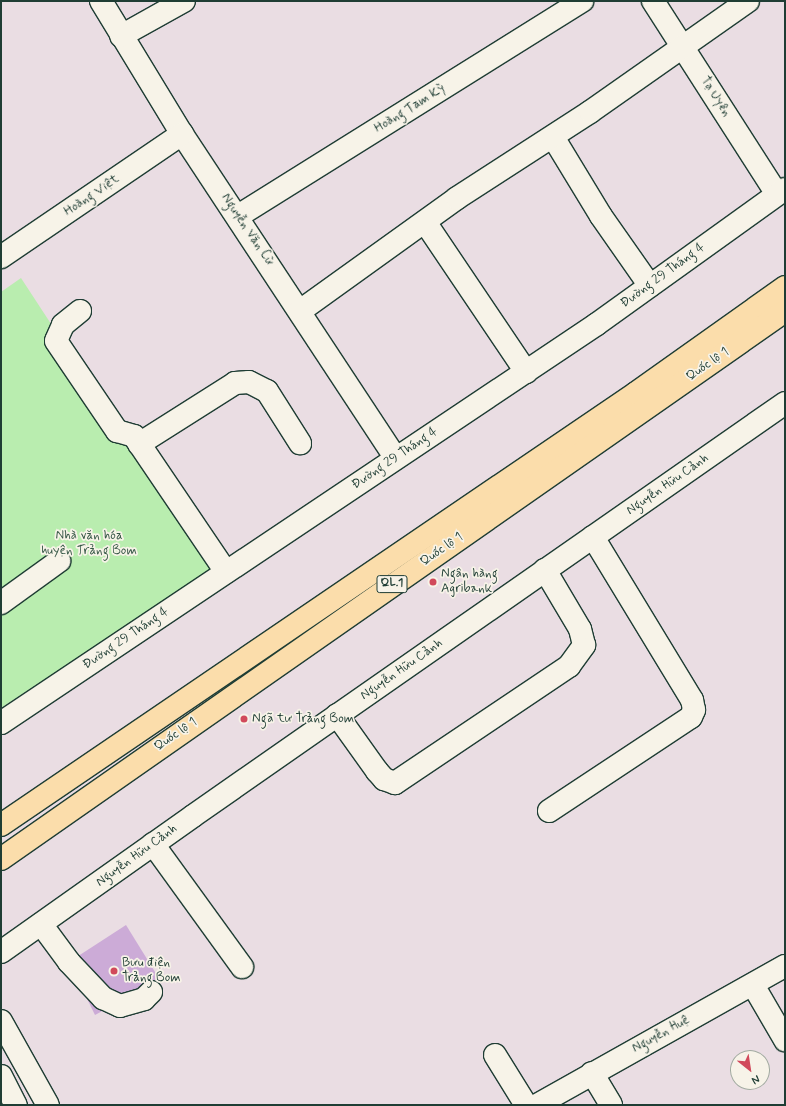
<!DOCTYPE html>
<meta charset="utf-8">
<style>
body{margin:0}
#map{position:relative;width:786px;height:1106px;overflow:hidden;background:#eadde3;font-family:Mynerve,sans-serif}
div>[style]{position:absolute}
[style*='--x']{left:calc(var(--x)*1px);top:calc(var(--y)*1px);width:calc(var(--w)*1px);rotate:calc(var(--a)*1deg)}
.green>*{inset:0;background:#b9edaf}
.building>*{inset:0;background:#ccabd7}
.roads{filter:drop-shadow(1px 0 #1f3d34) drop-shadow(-1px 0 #1f3d34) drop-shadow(0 1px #1f3d34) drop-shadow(0 -1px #1f3d34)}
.minor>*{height:22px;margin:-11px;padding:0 11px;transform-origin:11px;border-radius:11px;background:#f7f3e8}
.highway>*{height:22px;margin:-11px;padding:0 11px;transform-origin:11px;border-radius:11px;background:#fbddab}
.dots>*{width:11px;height:11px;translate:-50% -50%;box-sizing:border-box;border:2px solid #f7f3e8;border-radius:50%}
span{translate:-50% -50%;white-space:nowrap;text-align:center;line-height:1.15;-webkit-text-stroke:3.5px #f7f3e8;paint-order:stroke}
.shield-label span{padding:1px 3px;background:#f7f3e8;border:1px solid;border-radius:3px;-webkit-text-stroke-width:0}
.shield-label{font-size:12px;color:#1f3d34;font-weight:700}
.street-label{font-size:13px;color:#1f3d34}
.park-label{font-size:13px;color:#365746}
.poi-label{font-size:13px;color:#1f3d34}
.left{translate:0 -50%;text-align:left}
.frame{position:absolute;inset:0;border:2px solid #1f3d34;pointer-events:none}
.north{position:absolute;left:730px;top:1050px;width:40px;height:40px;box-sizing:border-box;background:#f7f3e8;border:1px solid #a1aaa0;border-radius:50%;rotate:150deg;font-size:11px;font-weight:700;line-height:16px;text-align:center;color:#1f3d34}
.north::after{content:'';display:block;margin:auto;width:14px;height:18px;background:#d1495b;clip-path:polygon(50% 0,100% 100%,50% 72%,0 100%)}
</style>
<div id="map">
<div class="green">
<i style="clip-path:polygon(21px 278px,212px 570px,1px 708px,1px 292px)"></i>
</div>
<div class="building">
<i style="clip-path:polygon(126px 925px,160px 980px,95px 1015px,69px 962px)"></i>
</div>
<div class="roads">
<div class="minor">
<i style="--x:101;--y:1;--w:156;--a:58.7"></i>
<i style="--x:182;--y:134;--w:388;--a:56.6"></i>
<i style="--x:653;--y:1;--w:229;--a:57.3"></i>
<i style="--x:121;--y:36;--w:72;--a:-29.1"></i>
<i style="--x:553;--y:137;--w:92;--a:58.7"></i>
<i style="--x:601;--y:216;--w:85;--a:55"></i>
<i style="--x:238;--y:216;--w:406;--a:-32"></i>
<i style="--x:425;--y:222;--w:181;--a:56"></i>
<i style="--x:1;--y:257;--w:219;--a:-34.2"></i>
<i style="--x:80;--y:311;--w:22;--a:141"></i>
<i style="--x:63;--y:325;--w:17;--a:114"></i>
<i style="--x:56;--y:341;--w:109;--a:55.9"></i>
<i style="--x:117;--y:431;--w:18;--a:16"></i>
<i style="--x:134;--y:436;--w:164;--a:55.9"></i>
<i style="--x:300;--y:311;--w:193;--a:-35.7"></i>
<i style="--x:457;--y:198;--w:158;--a:-32.9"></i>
<i style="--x:590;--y:112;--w:193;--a:-35.1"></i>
<i style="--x:139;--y:444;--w:114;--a:-32.4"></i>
<i style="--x:235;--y:383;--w:14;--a:-4"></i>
<i style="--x:249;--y:382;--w:20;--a:27"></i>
<i style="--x:267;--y:391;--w:62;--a:57.6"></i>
<i style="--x:1;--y:603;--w:72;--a:-35.9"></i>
<i style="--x:337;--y:715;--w:69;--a:54.5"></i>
<i style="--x:377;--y:771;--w:11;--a:49"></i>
<i style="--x:384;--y:779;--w:12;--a:20"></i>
<i style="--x:395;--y:783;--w:210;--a:-33.9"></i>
<i style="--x:569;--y:666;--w:26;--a:-54"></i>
<i style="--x:584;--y:645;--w:16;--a:-104"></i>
<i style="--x:580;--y:629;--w:69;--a:-120.7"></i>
<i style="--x:1;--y:723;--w:717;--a:-33.8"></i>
<i style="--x:597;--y:324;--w:231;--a:-35.7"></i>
<i style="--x:549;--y:811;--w:170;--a:-33.5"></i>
<i style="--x:691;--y:717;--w:8;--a:-67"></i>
<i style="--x:694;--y:710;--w:10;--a:-101"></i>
<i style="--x:692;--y:700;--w:191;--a:-121.3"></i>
<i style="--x:153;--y:844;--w:152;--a:54.1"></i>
<i style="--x:41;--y:924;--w:47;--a:53.6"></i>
<i style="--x:69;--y:962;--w:50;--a:46.6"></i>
<i style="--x:103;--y:998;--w:19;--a:25"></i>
<i style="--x:120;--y:1006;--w:25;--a:-16"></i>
<i style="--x:144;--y:999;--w:10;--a:-45"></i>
<i style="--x:1;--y:952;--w:235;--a:-35.3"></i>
<i style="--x:193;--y:816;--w:722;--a:-34.9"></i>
<i style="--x:753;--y:985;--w:64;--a:59.8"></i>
<i style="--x:1;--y:1021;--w:96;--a:60.8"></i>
<i style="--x:495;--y:1055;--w:59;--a:58.2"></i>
<i style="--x:592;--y:1073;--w:37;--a:59"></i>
<i style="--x:1;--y:1076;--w:33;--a:63"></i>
<i style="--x:537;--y:1105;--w:284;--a:-29.3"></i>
</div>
<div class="highway">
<i style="--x:1;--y:825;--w:768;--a:-34.23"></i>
<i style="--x:636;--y:393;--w:183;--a:-35.4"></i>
<i style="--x:1;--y:859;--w:957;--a:-34.95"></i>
</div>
</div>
<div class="dots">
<i style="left:433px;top:582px;background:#d1495b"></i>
<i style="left:244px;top:719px;background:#d1495b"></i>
<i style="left:114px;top:971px;background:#d1495b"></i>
</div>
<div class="shield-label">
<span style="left:392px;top:584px">QL.1</span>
</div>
<div class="street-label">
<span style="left:715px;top:97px;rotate:57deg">Tạ Uyên</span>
<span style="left:410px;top:109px;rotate:-32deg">Hoàng Tam Kỳ</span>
<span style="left:92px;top:196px;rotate:-34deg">Hoàng Việt</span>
<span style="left:247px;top:230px;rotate:56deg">Nguyễn Văn Cừ</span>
<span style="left:663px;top:276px;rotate:-36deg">Đường 29 Tháng 4</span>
<span style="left:708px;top:365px;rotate:-35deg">Quốc lộ 1</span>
<span style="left:395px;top:459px;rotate:-34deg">Đường 29 Tháng 4</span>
<span style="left:668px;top:485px;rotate:-35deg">Nguyễn Hữu Cảnh</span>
<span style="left:442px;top:550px;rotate:-35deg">Quốc lộ 1</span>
<span style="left:126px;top:639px;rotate:-34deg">Đường 29 Tháng 4</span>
<span style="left:402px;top:670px;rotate:-35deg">Nguyễn Hữu Cảnh</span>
<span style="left:176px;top:735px;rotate:-35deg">Quốc lộ 1</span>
<span style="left:137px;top:856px;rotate:-36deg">Nguyễn Hữu Cảnh</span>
<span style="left:661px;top:1035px;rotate:-29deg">Nguyễn Huệ</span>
</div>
<div class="park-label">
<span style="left:89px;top:544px">Nhà văn hóa<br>huyện Trảng Bom</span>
</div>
<div class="poi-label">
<span class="left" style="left:441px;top:582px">Ngân hàng<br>Agribank</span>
<span class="left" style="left:252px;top:719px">Ngã tư Trảng Bom</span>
<span class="left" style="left:122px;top:971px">Bưu điện<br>Trảng Bom</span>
</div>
<div class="frame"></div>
<div class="north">N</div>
</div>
